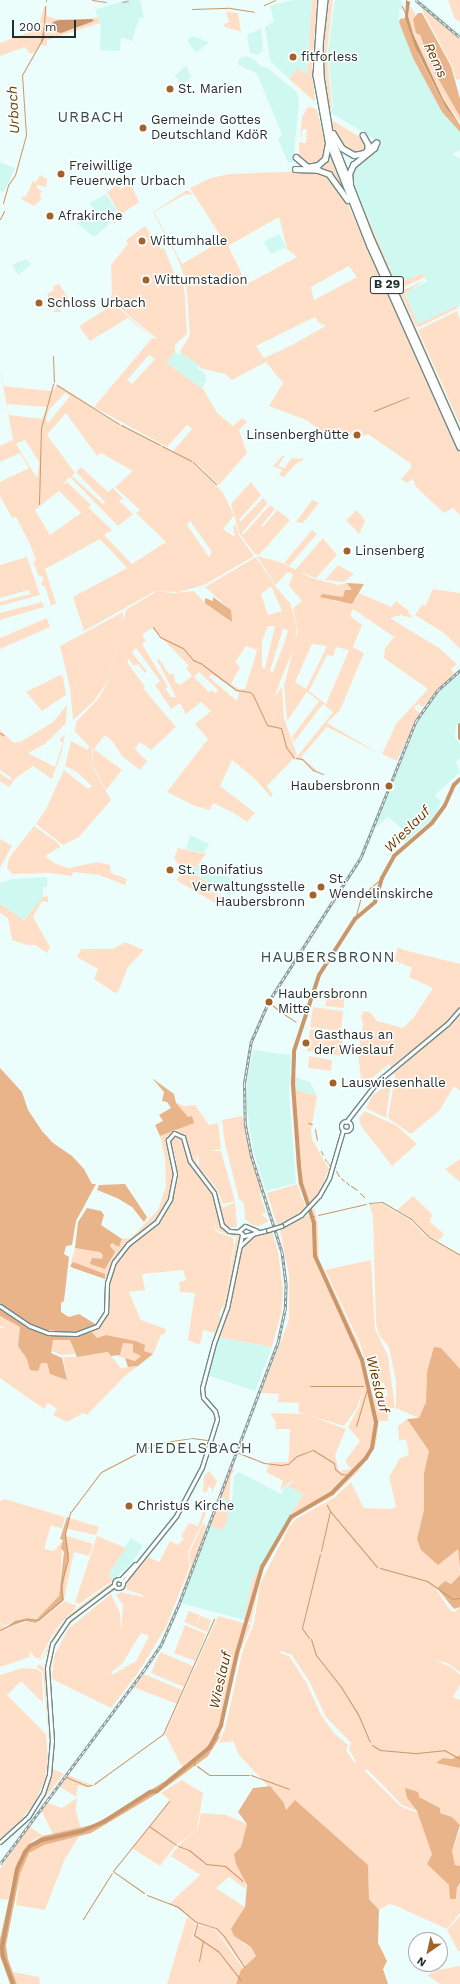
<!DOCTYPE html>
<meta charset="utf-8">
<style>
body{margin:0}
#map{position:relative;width:460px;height:1984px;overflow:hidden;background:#ecfefb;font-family:"Work Sans",sans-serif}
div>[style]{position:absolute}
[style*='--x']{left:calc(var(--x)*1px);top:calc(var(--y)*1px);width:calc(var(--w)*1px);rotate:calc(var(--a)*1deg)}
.built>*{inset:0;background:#cff8f1}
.green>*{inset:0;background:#ffdfc7}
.forest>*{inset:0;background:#e9b48a}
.water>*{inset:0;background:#ca976d}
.stream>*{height:1px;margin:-0.5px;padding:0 0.5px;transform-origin:0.5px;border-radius:0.5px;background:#ca976d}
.canal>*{height:2px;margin:-1px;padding:0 1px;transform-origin:1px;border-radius:1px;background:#ca976d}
.river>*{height:4px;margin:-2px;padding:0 2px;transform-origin:2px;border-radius:2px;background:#ca976d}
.roads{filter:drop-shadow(1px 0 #6e8a86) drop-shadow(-1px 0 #6e8a86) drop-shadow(0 1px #6e8a86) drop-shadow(0 -1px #6e8a86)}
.secondary>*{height:3px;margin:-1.5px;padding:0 1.5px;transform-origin:1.5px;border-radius:1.5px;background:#fff}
.secondary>.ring{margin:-1.5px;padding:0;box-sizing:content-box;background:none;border:3px solid #fff;border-radius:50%}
.trunk>*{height:4.5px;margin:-2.25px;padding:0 2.25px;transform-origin:2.25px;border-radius:2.25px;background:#fff}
.rail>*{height:2.5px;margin-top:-1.25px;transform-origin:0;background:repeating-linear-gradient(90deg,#fff 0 3px,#859391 0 6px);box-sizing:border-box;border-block:1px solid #859391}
.bridges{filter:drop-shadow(1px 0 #6e8a86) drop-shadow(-1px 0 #6e8a86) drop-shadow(0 1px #6e8a86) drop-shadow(0 -1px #6e8a86)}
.secondary-bridge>*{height:3px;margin:-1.5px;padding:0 1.5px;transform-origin:1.5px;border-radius:1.5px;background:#fff}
.dots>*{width:11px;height:11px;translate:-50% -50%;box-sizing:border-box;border:2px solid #fff;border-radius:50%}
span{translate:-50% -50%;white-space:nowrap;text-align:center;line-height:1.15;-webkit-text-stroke:3px #fff;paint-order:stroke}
.shield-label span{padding:1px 3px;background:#fff;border:1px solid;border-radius:3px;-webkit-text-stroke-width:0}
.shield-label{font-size:12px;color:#232f2d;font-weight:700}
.poi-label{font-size:13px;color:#232f2d}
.left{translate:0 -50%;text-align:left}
.right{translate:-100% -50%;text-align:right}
.water-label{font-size:14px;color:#683802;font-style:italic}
.quarter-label{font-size:15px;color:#344e4a;letter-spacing:1px}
.north{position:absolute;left:408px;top:1932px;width:40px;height:40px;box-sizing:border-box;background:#fff;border:1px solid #a7acab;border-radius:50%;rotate:214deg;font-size:11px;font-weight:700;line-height:16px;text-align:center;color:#232f2d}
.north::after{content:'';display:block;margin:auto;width:14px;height:18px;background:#a16329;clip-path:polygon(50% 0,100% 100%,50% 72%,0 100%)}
.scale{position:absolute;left:12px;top:20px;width:64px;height:18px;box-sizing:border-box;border:2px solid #232f2d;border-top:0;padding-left:5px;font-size:12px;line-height:14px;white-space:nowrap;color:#232f2d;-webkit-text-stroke:3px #fff;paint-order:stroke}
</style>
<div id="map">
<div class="built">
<i style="clip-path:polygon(126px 0,140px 0,144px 18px,139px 18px,132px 41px,121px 37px,120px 51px,100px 50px,101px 26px,95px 10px)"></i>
<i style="clip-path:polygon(293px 0,312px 0,307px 75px,298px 68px,289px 79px,270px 61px,265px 27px,274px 21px,270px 6px)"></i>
<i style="clip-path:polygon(335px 0,400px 0,403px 4px,403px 9px,399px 10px,399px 22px,413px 58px,442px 112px,460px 132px,460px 150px,452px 154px,460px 159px,460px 306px,418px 325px,405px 293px,427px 281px,422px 273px,397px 284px,354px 185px,355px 169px,377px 152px,382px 144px,330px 112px,333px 108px,328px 51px)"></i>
<i style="clip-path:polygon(421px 1px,460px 35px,460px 39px,420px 6px)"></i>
<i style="clip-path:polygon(261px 28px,263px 51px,258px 55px,250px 53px,247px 35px)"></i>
<i style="clip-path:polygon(192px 36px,209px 42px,196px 53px,187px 40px)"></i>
<i style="clip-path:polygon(246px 56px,255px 60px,261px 67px,266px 67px,297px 92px,299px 103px,293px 162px,288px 162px,278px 139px,282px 134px,257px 74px,239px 65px,238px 60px)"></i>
<i style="clip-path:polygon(186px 65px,191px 77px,183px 85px,175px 76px)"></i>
<i style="clip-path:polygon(0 162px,15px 168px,4px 192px,0 191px)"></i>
<i style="clip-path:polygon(106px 194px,120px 215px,94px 237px,77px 223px,94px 210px,90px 203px)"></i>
<i style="clip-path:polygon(279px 234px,287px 249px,283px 248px,271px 254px,264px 242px)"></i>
<i style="clip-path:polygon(26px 259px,32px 264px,18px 275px,12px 265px)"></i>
<i style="clip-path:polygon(175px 351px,179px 355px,182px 351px,200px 365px,197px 368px,206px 375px,206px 380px,202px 389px,167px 363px)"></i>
<i style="clip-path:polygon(460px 672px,460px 721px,456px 726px,455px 738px,460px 744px,460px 758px,456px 762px,460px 772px,435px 795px,441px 802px,435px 817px,405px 842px,398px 837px,404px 830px,388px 817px,375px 828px,420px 717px,437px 694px)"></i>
<i style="clip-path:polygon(190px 835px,209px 844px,204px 853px,186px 849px)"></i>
<i style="clip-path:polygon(199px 860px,237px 882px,230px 895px,194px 874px,191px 866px,195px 868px)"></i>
<i style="clip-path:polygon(47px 877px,47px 887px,43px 887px,43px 897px,24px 920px,0 904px,0 883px,13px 879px)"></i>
<i style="clip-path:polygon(253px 1050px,291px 1055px,289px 1094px,296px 1183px,266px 1191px,253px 1150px,247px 1110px,247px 1080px)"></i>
<i style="clip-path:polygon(296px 1077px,310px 1082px,317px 1096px,296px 1090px)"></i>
<i style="clip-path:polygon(218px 1337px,272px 1347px,255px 1391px,207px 1375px)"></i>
<i style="clip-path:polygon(239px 1472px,281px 1494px,286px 1485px,303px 1494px,252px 1581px,244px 1620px,181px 1603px,221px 1497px,232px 1501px,234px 1476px)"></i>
<i style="clip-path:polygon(131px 1538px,143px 1546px,131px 1564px,113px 1580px,108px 1574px)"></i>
</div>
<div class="green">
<i style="clip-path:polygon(312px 0,318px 0,312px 62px,315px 102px,289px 79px,298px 68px,307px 75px)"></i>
<i style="clip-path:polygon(327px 0,333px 0,327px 51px,332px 108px,329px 112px,322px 54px)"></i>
<i style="clip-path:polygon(448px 0,460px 0,460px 22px,455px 19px)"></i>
<i style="clip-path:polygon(44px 6px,47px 7px,47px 16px,56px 19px,78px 21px,98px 17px,100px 23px,47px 40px,47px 46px,41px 45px,36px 52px,30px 54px,25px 47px,0 56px,0 43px,38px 29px)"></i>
<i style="clip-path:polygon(410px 6px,416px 15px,413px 19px,431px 66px,460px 117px,460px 122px,443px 99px,413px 34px,408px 16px)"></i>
<i style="clip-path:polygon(420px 6px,460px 39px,460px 79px,456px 80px,452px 66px)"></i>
<i style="clip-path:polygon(226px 12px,238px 13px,241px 32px,225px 27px,224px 24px,229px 22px)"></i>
<i style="clip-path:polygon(312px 107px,317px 110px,326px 146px,324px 158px,318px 164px,309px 165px,299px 155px,299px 142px,306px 143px,307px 129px,303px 129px,300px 139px,302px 117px,307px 108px)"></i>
<i style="clip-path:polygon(330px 119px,365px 140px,366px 149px,359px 154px,347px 152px,334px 132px)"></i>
<i style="clip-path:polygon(377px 148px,380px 148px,377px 152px,355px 169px,354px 186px,460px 428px,460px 434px,353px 191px,350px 180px,353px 167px)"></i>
<i style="clip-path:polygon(330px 152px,342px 186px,341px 187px,329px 173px,312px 168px)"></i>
<i style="clip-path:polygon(evenodd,314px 171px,329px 176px,347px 202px,460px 453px,460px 515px,453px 508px,444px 513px,416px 487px,413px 479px,407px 483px,401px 479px,412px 467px,410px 463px,368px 434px,355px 439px,350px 432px,323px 432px,306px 420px,269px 406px,283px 383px,266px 362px,232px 380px,225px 374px,200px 368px,199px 365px,180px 352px,190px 335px,186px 282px,178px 259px,153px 212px,187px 190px,194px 195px,186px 194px,154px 212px,182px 264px,223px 240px,190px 188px,211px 178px,229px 174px,314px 171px,279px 217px,287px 249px,297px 257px,247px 284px,228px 246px,279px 217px,314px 171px,349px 266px,357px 277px,314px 300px,311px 287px,349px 266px,314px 171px,315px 317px,318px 322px,326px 326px,288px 347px,264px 358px,256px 346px,315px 317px)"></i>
<i style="clip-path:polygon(40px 175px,47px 179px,47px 184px,46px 187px,37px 185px,37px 188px,43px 192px,40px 193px,41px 200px,34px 206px,21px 199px,22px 197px,26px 196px,33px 181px,36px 182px)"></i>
<i style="clip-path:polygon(128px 178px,139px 202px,120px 215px,107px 192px,117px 185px,120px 189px,124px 187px,121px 181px)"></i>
<i style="clip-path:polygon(evenodd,145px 226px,161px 249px,164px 248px,179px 285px,183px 283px,185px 296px,187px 334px,175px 345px,175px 351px,167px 363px,204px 390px,217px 413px,233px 426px,242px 418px,247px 422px,239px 430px,247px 453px,219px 485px,197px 464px,173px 451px,192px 429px,187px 425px,167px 447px,94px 407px,152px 338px,157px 339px,109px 299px,112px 295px,111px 265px,128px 244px,126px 240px,145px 226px,149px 355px,155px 359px,132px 384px,127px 380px,149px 355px)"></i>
<i style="clip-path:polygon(422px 273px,425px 277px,403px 287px,404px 290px,425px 280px,405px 294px,418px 324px,457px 306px,458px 308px,419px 327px,416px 326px,397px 284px)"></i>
<i style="clip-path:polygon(59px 284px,68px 297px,59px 310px,62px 312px,53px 312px,58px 307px,54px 302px,55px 306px,47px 311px,52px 305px,47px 294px,54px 290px,53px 286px)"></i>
<i style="clip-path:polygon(114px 304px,147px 333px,151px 337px,128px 318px,90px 341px,79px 326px)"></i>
<i style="clip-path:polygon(457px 311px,460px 321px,460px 425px,418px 330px)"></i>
<i style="clip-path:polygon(evenodd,0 368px,4px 386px,50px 391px,55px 389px,56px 384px,111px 419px,195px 463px,223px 493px,232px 511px,234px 516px,223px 529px,235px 537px,233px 527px,235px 524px,239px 535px,254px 556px,204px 585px,179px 592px,155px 591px,84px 631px,73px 597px,127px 568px,100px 539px,45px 569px,56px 603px,51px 606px,45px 586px,42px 586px,41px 582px,43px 581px,42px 576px,39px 576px,33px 562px,36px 560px,30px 544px,16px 517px,12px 518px,0 496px,0 482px,29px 468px,20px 453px,0 462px,0 446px,13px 440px,0 368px,65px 393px,70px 396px,48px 423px,46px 420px,49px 410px,65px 393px,0 368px,7px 404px,46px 407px,47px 407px,42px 419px,9px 415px,7px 404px,0 368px,66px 413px,97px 456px,101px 453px,133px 471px,115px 487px,140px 510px,136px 513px,166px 542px,132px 564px,104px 535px,112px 530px,89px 508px,87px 509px,91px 505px,67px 482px,62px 485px,70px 477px,118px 526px,133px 514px,119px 501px,123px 498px,113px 488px,108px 492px,81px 467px,76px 472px,105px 502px,103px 504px,72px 476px,75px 473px,47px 435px,66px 413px,0 368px,25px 440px,39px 462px,37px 478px,16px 444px,25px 440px,0 368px,59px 491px,81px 513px,50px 535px,35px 510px,59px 491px,0 368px,190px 521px,212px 552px,209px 557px,187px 525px,190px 521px)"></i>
<i style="clip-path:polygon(282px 456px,285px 456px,278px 466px,284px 468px,292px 458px,305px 459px,296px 464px,284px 477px,279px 475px,282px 470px,273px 466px)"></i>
<i style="clip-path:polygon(251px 482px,261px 495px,239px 520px,241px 521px,263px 498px,268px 503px,242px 533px,243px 535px,270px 505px,275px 509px,261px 526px,263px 527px,277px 510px,290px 520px,259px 555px,255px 554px,239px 533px,231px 504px)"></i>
<i style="clip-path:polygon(312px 500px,319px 503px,303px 523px,296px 522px)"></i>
<i style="clip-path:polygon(357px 510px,365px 521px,359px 534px,346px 520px)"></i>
<i style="clip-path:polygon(312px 530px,317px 534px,289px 566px,284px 563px)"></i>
<i style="clip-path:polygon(323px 538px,337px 555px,316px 578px,295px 570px)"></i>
<i style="clip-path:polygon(evenodd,257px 556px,280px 562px,312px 578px,338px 585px,347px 583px,351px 586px,352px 590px,343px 597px,321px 597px,330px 597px,336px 602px,356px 600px,359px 593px,391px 607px,396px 601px,409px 611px,408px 613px,412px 616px,411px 618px,401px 615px,390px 618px,439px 648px,457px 664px,451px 669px,454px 673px,423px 707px,418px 704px,414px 708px,420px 713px,397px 761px,382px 754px,396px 724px,428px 689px,384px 658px,385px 648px,394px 637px,353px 609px,350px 616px,362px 625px,353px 647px,364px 653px,340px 710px,327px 723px,380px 754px,327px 727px,301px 757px,316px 769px,315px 771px,304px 761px,295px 759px,333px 712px,323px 704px,294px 742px,292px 737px,319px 701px,307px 692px,287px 721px,284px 686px,298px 630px,293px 608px,302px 601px,289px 586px,293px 574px,288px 572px,275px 585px,257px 556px,312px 644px,327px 646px,306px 689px,295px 682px,312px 644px,257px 556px,336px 647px,349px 650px,326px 704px,309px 691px,327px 655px,333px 656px,336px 647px)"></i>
<i style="clip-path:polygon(27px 557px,40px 595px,0 606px,0 602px,30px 594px,29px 590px,0 598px,0 565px)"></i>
<i style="clip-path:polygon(evenodd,256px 557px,275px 586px,290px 603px,297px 627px,295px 645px,274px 697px,282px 687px,284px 718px,297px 755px,267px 786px,273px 795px,271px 797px,255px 779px,232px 760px,220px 786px,255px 813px,247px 822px,234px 813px,213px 803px,210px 810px,195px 806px,167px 792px,208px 739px,195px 724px,211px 711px,201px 702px,186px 714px,180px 703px,171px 709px,155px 685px,160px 681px,136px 648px,132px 653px,147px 671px,145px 673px,138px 664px,134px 666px,129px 659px,127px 662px,145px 687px,143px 688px,176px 727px,151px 750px,140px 742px,135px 749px,147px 761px,140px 770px,123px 757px,112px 741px,105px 735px,94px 749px,122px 770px,106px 790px,93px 766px,93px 750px,75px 732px,76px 722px,98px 699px,108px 682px,126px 610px,157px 591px,173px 593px,194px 591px,205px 603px,231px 610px,205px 587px,256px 557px,271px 586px,282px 611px,268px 615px,261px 594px,271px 586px,256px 557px,268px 626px,275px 626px,265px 668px,262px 668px,262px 641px,268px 626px,256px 557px,152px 628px,189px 666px,186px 668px,192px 676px,180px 685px,178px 683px,176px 684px,173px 673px,170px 675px,159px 659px,157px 660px,176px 697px,171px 697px,165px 688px,168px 687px,142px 644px,146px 641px,142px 635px,152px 628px,256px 557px,283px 629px,288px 630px,285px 641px,273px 672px,270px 671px,283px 629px,256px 557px,246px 646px,257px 650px,245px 689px,239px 689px,231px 684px,240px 667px,235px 662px,246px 646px,256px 557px,199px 672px,218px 690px,215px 693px,212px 690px,209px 692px,194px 677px,199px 672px,256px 557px,212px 674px,239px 693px,237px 701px,209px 677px,212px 674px)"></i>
<i style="clip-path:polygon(338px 565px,354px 574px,344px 582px,325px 580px)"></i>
<i style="clip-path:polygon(433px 589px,460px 593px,460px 649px,444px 633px,415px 615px,422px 605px,425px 606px)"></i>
<i style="clip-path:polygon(42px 602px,44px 607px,0 620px,0 613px)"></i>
<i style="clip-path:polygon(123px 612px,123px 623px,108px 681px,94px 701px,73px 720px,70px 688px,60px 646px)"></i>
<i style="clip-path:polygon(47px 618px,50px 627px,0 649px,0 638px)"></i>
<i style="clip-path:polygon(60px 675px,63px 677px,66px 695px,42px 711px,26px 692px)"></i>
<i style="clip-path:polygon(67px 705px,66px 723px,45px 744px,28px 753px,55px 767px,63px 743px,59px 740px,65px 734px,62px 751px,52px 779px,33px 766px,16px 778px,9px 787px,0 781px,0 773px,10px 780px,12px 778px,0 770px,0 730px,14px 743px,22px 741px,53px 722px)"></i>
<i style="clip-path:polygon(71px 741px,88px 750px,89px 746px,92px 750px,93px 768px,111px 800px,79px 837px,63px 845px,36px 824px,46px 809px,64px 770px,88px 789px,92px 786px,77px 772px,65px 766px)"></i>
<i style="clip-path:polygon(34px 826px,58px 843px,60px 847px,45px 856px,54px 863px,68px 868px,97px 862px,110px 865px,111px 873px,127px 879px,125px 885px,99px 875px,73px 872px,72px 876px,49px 873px,12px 874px,7px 868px,9px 858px)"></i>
<i style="clip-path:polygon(0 839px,12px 846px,0 868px)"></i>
<i style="clip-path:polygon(178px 848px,206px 854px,195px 868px,192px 866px,194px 874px,207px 882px,205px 888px,227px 899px,222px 907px,176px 880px,184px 871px,174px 859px)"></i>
<i style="clip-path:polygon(48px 896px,48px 902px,42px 901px,33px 917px,50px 947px,47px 953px,35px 945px,27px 945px,12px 940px,8px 918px,0 913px,0 904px,24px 920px,43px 897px)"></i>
<i style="clip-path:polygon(125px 942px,144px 950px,128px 967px,118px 992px,115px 993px,94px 979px,98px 969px,77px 957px,81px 949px,113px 949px)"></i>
<i style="clip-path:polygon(398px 947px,404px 950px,460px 964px,460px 1091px,454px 1086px,440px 1110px,411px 1134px,388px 1118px,395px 1077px,389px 1064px,362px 1087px,358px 1052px,363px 1024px,361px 1016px,364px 1011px,371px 1013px,377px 1021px,403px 1028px,414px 1017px,433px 988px,409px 977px,412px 968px,394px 960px)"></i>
<i style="clip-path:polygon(328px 993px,344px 995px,344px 1008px,325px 1006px)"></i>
<i style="clip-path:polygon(313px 1007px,343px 1011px,341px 1031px,310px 1027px)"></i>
<i style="clip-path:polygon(310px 1029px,344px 1034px,341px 1056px,307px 1051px)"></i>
<i style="clip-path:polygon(309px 1056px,332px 1060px,331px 1071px,308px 1068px)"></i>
<i style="clip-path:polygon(290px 1077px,296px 1077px,296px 1090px,317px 1096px,311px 1131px,312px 1139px,329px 1169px,319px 1192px,308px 1207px,298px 1183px)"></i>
<i style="clip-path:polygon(391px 1082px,386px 1118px,366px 1108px,372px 1096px)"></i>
<i style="clip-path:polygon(175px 1102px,184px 1106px,195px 1105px,209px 1125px,218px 1123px,221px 1149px,211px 1151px,221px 1151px,235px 1201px,223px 1204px,217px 1189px,199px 1167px,198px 1153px,196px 1162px,198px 1166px,216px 1189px,223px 1208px,235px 1202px,237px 1227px,228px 1228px,223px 1223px,217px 1197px,192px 1164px,185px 1137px,179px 1132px,172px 1132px,166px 1142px,174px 1176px,169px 1199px,157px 1219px,122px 1249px,113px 1261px,106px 1280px,105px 1274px,71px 1263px,75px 1248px,99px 1251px,103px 1255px,105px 1269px,112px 1243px,121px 1244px,122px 1239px,131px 1238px,158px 1210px,166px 1186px,165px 1159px,160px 1136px,170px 1132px,178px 1131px)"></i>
<i style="clip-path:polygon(365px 1111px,397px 1126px,417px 1144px,392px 1166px,361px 1126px,359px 1118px)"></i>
<i style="clip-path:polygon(242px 1116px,251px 1158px,262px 1192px,260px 1194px,266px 1213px,261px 1214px,269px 1221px,259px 1226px,252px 1225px,245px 1219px,244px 1203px,239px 1199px,225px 1144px,222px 1120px)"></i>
<i style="clip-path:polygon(174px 1135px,180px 1137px,188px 1162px,213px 1196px,220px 1226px,226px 1231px,236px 1233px,235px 1237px,218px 1231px,212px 1221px,217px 1232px,233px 1238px,234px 1244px,224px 1304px,219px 1314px,221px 1317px,215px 1333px,203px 1330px,200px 1345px,188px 1340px,195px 1293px,180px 1292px,179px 1282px,186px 1280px,183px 1270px,142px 1274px,145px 1290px,129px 1292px,141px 1320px,166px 1329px,165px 1334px,161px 1335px,153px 1354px,144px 1351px,136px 1341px,106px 1335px,97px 1338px,92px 1332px,103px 1322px,107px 1313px,109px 1281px,117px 1259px,127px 1247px,156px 1224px,171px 1203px,177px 1176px,176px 1159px,170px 1140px)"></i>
<i style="clip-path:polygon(460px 1159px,460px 1182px,445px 1169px)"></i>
<i style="clip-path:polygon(297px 1184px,306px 1208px,291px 1219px,277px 1225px,267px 1193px)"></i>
<i style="clip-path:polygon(413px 1196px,432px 1214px,430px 1222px,444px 1234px,438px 1241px,427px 1235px,409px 1216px,397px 1210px)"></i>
<i style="clip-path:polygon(369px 1204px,382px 1204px,410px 1220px,428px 1238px,460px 1256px,460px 1369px,441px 1349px,427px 1372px,426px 1402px,419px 1418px,396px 1408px,396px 1381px,389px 1347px,379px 1335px,376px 1324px,373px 1217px)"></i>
<i style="clip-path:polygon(314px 1207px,318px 1223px,319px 1260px,358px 1342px,374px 1399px,388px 1396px,384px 1383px,372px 1385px,360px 1343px,325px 1270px,371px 1260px,375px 1329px,388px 1356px,395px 1408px,388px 1408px,388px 1421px,379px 1421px,376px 1445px,358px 1472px,332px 1497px,297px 1516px,289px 1523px,261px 1574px,251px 1623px,244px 1620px,252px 1581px,303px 1494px,288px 1486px,296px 1478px,280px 1490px,283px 1481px,266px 1472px,270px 1462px,288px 1462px,289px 1454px,290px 1429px,275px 1429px,276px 1423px,270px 1413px,305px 1414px,346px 1429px,335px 1455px,339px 1471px,351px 1469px,345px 1461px,360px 1441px,348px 1427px,359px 1407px,363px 1389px,357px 1408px,344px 1426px,298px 1412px,299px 1403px,278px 1402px,279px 1394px,261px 1393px,289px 1320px,289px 1275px,280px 1230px,308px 1215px)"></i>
<i style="clip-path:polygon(272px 1232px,278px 1251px,283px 1291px,281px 1313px,272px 1347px,218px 1337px,243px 1244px,255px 1234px)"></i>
<i style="clip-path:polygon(237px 1233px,240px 1238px,226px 1306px,222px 1315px)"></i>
<i style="clip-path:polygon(0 1316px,20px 1327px,18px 1346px,27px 1359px,47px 1363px,67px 1380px,63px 1357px,77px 1357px,108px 1352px,121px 1368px,138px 1366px,124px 1377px,87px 1415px,83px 1413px,67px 1422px,53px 1415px,57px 1409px,48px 1403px,44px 1409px,0 1378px,0 1328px,5px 1328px,0 1326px)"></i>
<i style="clip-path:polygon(53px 1340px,70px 1340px,75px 1354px,62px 1355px,51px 1351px)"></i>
<i style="clip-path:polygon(123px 1343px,133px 1344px,142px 1356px,135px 1361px,119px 1357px)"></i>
<i style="clip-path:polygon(evenodd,407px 1419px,429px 1451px,424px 1473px,424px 1510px,417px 1539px,458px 1548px,460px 1575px,451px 1584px,445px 1581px,436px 1589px,449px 1609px,454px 1612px,460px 1607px,460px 1672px,447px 1663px,435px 1660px,451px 1667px,460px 1675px,460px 1685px,453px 1697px,460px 1700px,460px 1755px,452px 1759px,443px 1758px,443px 1763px,460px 1768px,460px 1825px,452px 1817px,440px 1813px,440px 1808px,419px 1797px,407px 1798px,417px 1811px,402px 1805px,367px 1769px,365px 1771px,400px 1806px,418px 1813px,432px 1854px,427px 1864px,449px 1885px,456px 1899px,457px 1887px,460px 1883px,460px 1913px,447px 1929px,394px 1905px,389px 1904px,379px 1910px,369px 1899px,368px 1865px,295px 1800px,287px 1810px,284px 1803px,239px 1755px,233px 1741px,219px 1743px,225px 1729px,242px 1653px,254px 1623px,260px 1584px,289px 1527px,296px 1519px,335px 1497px,351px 1482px,364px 1508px,392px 1509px,396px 1506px,389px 1477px,400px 1458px,409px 1455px,406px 1439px,399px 1441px,398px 1426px,407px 1419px,281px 1651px,292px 1655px,309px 1681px,326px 1717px,351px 1743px,349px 1749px,356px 1762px,355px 1764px,346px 1750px,348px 1745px,334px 1733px,321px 1715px,306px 1682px,289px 1656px,280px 1653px,281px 1651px)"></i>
<i style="clip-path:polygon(231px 1468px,235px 1470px,231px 1475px,229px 1501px,221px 1497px)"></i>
<i style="clip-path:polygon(209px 1471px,217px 1481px,212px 1493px,212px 1489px,209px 1486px,206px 1493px,203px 1491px,204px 1476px)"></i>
<i style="clip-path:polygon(5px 1499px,65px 1517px,62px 1529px,51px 1525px,44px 1549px,54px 1551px,63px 1540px,59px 1596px,36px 1620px,27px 1618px,4px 1626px,0 1622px,0 1501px)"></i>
<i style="clip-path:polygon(218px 1504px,228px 1509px,227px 1521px,222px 1531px,210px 1525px)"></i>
<i style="clip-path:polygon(evenodd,204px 1510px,206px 1512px,202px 1524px,188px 1552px,190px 1566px,166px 1627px,138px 1673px,111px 1708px,52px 1679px,54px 1656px,68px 1629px,111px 1594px,120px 1613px,121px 1631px,123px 1605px,116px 1595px,121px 1592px,143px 1597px,143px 1595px,127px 1590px,126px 1584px,146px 1556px,159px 1562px,170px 1541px,178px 1545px,184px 1539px,181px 1536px,189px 1523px,198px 1526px,204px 1510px,141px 1633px,149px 1636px,136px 1661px,112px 1675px,111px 1672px,122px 1664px,141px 1633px)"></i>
<i style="clip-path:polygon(70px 1518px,99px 1527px,96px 1535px,67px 1529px)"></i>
<i style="clip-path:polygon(203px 1524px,206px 1525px,201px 1545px,178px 1602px,191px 1566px,189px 1553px)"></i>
<i style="clip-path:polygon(67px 1536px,93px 1544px,89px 1556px,74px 1552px,64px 1600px,63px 1587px,69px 1554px)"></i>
<i style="clip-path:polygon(97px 1536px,126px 1548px,108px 1574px,113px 1580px,79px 1604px,75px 1602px)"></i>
<i style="clip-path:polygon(113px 1581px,112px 1585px,68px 1619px,44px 1657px,40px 1660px,37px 1660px,43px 1657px,56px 1631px,71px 1613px)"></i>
<i style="clip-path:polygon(112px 1590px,116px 1590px,96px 1602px,67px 1627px,54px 1649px,51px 1671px,54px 1740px,49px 1678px,54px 1645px,69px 1621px)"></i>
<i style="clip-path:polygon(65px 1601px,77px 1606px,56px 1629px,40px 1658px,36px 1658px,6px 1628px,26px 1622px,37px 1623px)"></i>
<i style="clip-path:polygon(189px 1611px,200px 1615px,196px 1625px,201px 1616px,211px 1620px,207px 1632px,184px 1622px)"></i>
<i style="clip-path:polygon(218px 1616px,251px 1625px,240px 1652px,220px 1737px,215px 1735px,206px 1748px,182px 1767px,165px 1734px)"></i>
<i style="clip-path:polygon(0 1623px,29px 1650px,30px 1657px,0 1667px)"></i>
<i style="clip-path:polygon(185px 1625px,206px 1634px,195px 1661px,174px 1653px)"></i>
<i style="clip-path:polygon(160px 1652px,193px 1666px,184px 1687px,151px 1673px)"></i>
<i style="clip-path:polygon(38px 1664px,45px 1668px,49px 1740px,43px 1672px,37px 1667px)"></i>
<i style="clip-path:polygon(23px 1668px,37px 1669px,42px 1673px,43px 1703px,21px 1681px,7px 1695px,46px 1734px,48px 1759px,45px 1780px,35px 1802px,19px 1823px,0 1839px,0 1675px)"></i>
<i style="clip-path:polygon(144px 1674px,182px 1690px,177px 1704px,133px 1687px)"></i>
<i style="clip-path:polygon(53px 1769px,64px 1774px,32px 1814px,43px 1796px)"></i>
<i style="clip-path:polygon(66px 1775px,68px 1775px,92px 1785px,88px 1787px,78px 1785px,76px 1797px,59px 1786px)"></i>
<i style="clip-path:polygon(182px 1780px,203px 1793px,197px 1829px,177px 1845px,150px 1826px,170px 1800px,161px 1793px)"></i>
<i style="clip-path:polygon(77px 1798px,76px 1812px,81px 1828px,53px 1834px,41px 1810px,48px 1803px,62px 1808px)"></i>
<i style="clip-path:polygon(201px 1813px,226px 1815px,247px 1824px,241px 1847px,246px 1889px,229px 1877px,216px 1888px,245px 1907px,235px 1925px,243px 1943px,251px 1947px,256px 1956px,244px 1967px,215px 1928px,194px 1922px,184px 1912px,169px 1904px,200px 1875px,171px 1856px,179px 1845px,198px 1828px)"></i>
<i style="clip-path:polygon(29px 1826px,43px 1836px,32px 1841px,13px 1878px,8px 1900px,0 1899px,0 1869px)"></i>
<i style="clip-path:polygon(149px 1826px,176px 1845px,160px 1866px,132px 1848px)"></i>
<i style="clip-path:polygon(460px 1830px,460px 1866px,455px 1865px,452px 1851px)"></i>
<i style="clip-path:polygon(79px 1836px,64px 1861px,45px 1910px,16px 1905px,20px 1874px,29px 1853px,44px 1845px)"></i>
<i style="clip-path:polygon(460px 1916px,460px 1951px,458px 1951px,447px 1930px)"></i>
<i style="clip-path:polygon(187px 1917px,196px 1924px,187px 1957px,197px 1925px,214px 1928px,243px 1968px,236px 1984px,167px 1984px)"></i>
<i style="clip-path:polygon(460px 1966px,460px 1984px,440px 1984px,427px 1975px,438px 1970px)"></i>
<i style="clip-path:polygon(13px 1972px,39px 1977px,40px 1984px,17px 1984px)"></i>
</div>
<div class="forest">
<i style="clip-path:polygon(418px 13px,422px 13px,451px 66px,460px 99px,460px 117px,431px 66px,420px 35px,416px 33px,413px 19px)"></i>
<i style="clip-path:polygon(405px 18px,419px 56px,446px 108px,460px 125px,460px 132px,442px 112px,413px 58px,399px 22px,400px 19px)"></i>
<i style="clip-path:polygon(347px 583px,364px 584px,352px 604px,320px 597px,322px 594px,343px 597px,345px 590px,352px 590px)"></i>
<i style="clip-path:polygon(213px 597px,231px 610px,232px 622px,205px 603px,205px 598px,213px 601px)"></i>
<i style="clip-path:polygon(0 1068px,22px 1092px,28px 1110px,42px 1131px,53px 1143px,72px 1156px,84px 1169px,92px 1184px,96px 1184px,76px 1221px,72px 1245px,66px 1246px,64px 1254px,69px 1257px,64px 1301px,61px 1303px,61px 1312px,69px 1317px,79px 1314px,97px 1325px,89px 1330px,72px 1333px,39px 1329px,0 1305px)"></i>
<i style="clip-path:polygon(152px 1078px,174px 1094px,176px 1103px,188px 1117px,192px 1116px,194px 1123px,160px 1136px,155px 1125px,163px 1121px,159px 1115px,171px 1108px,167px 1102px,162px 1101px,164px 1092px)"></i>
<i style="clip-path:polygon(125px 1184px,147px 1217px,144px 1222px,132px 1207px,117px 1198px,97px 1190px,99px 1185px)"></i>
<i style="clip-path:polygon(87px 1208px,101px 1211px,104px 1215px,101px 1225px,122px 1239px,119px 1247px,112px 1243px,110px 1246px,115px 1252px,105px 1269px,90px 1264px,92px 1258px,102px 1259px,103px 1255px,100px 1252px,75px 1248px,78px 1222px)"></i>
<i style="clip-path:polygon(73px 1262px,105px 1274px,105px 1279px,73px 1268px,70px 1266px)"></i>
<i style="clip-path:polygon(0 1308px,29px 1327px,49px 1335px,69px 1337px,92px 1332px,97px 1338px,106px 1335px,136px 1341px,145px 1345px,144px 1351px,153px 1354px,138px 1366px,128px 1367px,125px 1358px,135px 1361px,141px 1356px,133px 1352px,133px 1344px,123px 1343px,120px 1355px,111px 1356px,108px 1352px,77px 1357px,70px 1340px,53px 1340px,51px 1353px,62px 1358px,67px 1380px,50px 1374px,47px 1363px,41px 1363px,38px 1371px,30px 1370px,27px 1359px,18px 1346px,20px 1327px,0 1316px)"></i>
<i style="clip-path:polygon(434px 1347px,441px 1348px,460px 1369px,460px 1569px,458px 1549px,438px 1565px,421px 1550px,417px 1539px,424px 1510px,424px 1473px,429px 1451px,407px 1419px,419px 1418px,426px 1402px,427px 1372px)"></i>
<i style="clip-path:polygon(67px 1517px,70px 1518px,66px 1533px,69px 1554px,63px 1587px,64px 1600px,36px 1623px,25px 1621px,6px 1628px,15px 1621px,27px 1618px,36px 1620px,59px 1596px,64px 1552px,61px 1548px,63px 1540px,60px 1539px)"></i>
<i style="clip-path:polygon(460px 1575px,460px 1607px,454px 1609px,437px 1588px,445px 1581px,451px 1584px)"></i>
<i style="clip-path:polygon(215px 1735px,220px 1737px,208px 1756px,158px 1793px,91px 1833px,44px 1845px,29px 1853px,20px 1874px,6px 1945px,8px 1959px,17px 1984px,10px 1984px,0 1956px,0 1939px,17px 1863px,29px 1845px,43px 1836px,92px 1825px,111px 1815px,165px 1781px,206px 1748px)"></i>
<i style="clip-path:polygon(460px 1755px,460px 1768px,436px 1763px,443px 1758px,452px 1759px)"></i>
<i style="clip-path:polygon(270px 1786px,284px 1803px,286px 1810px,295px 1800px,368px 1865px,369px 1899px,379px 1910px,378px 1943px,387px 1961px,383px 1969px,388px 1984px,236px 1984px,241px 1970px,256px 1956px,251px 1947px,234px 1936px,231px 1929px,245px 1907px,247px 1885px,236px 1864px,234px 1854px,241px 1847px,247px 1824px,238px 1812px,253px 1788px)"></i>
<i style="clip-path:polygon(405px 1788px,418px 1792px,419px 1797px,440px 1808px,440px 1813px,452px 1817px,460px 1825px,452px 1851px,455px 1865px,460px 1866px,460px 1883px,457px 1887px,456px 1899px,450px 1899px,449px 1885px,427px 1864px,432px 1854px,417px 1811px,407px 1798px)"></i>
</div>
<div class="water">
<i style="clip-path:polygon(406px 0,410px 2px,408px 16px,413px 34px,443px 99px,460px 125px,446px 108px,416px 49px,405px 18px)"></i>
<i style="clip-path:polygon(59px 20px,92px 19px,94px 21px,61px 33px,49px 30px,53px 22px)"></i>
</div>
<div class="stream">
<i style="--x:92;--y:0;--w:14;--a:8"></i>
<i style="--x:46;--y:1;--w:1;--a:-90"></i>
<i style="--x:122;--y:2;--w:6;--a:-9"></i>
<i style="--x:264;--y:5;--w:12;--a:-24"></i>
<i style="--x:402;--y:6;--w:8;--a:67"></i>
<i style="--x:192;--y:9;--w:38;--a:-2"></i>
<i style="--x:230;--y:8;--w:24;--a:9"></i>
<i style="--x:41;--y:41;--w:10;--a:-79"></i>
<i style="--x:3;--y:203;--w:19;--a:-74"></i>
<i style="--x:8;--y:185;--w:12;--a:-55"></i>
<i style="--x:15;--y:175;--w:41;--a:-74.6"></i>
<i style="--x:26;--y:135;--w:60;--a:-93.8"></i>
<i style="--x:22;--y:75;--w:43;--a:-60.4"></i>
<i style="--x:43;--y:38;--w:32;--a:-86"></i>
<i style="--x:0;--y:219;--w:9;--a:-63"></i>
<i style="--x:53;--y:356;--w:26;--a:88"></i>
<i style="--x:57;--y:385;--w:73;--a:32.2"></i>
<i style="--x:374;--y:411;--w:37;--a:-22"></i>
<i style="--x:121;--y:425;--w:44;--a:27.1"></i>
<i style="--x:162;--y:446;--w:33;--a:27"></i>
<i style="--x:193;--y:462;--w:32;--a:44"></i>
<i style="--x:39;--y:504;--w:76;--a:-88.5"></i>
<i style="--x:41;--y:428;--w:46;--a:-74.7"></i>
<i style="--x:153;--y:627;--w:12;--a:55"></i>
<i style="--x:160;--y:637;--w:25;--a:26"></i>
<i style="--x:183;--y:648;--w:16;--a:50"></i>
<i style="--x:193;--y:660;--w:10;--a:24"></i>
<i style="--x:203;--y:665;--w:41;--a:37.1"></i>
<i style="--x:236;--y:690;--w:14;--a:8"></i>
<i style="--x:250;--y:692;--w:4;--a:45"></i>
<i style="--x:253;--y:695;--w:33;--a:65"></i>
<i style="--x:267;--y:725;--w:14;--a:12"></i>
<i style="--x:281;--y:728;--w:20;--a:75"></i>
<i style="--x:286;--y:747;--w:14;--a:54"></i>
<i style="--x:0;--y:733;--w:4;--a:34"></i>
<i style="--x:296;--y:758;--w:6;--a:9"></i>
<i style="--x:302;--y:759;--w:16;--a:45"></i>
<i style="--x:313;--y:770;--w:11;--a:22"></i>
<i style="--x:355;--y:919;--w:24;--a:-75"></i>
<i style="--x:361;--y:896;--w:28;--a:-41"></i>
<i style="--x:272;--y:1005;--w:11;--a:38"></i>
<i style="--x:284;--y:1014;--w:14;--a:34"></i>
<i style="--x:308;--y:1123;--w:4;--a:14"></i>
<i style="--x:315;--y:1129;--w:11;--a:80"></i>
<i style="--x:321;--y:1151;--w:4;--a:63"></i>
<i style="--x:325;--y:1159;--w:2;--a:63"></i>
<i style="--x:327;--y:1162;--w:1;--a:45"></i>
<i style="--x:329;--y:1164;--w:1;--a:90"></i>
<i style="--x:336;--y:1171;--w:6;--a:59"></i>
<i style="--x:341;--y:1178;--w:4;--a:45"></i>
<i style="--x:346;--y:1182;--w:4;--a:45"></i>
<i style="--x:351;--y:1186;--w:7;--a:34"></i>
<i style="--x:360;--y:1193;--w:6;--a:45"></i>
<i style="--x:369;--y:1203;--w:13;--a:-4"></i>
<i style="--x:382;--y:1202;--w:34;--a:30"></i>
<i style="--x:411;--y:1219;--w:25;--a:45"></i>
<i style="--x:429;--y:1237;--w:36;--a:30"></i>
<i style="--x:318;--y:1215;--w:49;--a:-12.9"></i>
<i style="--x:313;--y:1216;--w:1;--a:0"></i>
<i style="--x:310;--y:1386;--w:53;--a:0"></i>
<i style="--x:356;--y:1426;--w:42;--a:-73.3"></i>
<i style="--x:368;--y:1386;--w:2;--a:180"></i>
<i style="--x:211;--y:1442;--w:57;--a:21.6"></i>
<i style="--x:264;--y:1463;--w:17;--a:7"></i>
<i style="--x:281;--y:1465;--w:7;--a:-8"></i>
<i style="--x:288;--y:1464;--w:12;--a:-42"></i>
<i style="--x:297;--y:1456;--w:17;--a:-21"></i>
<i style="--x:313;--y:1450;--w:25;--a:32"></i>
<i style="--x:334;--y:1463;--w:6;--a:81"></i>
<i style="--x:335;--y:1469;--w:8;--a:40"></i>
<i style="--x:341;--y:1474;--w:10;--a:6"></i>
<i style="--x:330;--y:1511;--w:73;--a:50"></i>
<i style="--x:321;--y:1551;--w:41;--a:-77.3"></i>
<i style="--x:330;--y:1511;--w:7;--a:-117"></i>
<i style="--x:380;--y:1568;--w:49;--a:15.5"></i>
<i style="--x:427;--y:1581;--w:32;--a:35"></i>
<i style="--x:453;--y:1599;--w:7;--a:-8"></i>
<i style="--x:0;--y:1630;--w:17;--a:-28"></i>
<i style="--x:15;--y:1622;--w:14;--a:-12"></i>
<i style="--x:29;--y:1619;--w:9;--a:6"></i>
<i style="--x:38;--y:1620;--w:31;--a:-40"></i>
<i style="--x:62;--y:1600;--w:17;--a:-93"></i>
<i style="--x:61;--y:1583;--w:24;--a:-73"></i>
<i style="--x:68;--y:1560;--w:26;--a:-97"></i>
<i style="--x:65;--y:1534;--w:22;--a:-77"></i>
<i style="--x:70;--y:1513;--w:51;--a:-52.9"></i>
<i style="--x:101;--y:1472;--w:63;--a:-27.4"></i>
<i style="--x:157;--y:1443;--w:35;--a:-8"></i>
<i style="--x:192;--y:1438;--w:15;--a:8"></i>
<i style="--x:309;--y:1638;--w:12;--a:-125"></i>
<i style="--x:302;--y:1628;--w:76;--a:-76.3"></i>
<i style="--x:311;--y:1639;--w:17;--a:73"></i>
<i style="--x:316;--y:1655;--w:41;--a:52"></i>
<i style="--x:341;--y:1687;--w:32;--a:58"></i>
<i style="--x:358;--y:1714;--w:30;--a:67"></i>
<i style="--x:372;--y:1745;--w:9;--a:32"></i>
<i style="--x:380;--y:1750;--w:37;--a:5"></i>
<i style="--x:417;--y:1753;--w:27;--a:-6"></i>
<i style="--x:444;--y:1750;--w:18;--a:29"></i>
<i style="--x:194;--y:1763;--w:2;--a:63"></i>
<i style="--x:197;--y:1766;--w:14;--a:36"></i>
<i style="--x:209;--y:1775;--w:40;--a:0"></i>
<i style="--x:251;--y:1775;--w:40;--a:20.2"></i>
<i style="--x:66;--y:1777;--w:23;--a:23"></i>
<i style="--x:87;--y:1786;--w:5;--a:-11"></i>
<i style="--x:94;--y:1784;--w:85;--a:-35.9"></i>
<i style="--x:163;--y:1734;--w:126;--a:-66.1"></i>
<i style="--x:149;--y:1826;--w:33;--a:35"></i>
<i style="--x:178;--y:1846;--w:12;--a:20"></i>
<i style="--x:189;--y:1850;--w:22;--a:39"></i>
<i style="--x:206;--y:1864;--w:19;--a:6"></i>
<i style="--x:225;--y:1866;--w:23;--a:40"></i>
<i style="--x:144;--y:1893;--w:38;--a:-145"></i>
<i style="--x:113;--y:1871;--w:90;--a:-51.3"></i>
<i style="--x:147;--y:1895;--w:33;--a:21"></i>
<i style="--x:178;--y:1907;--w:23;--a:40"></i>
<i style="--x:196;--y:1922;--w:21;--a:17"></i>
<i style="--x:216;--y:1928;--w:11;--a:45"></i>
<i style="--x:224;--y:1936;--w:37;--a:57"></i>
<i style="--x:83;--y:1919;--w:54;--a:-57.8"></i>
<i style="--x:197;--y:1924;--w:11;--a:105"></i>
<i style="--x:194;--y:1935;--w:29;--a:34"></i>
<i style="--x:218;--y:1951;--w:37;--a:52"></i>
<i style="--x:199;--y:1961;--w:21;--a:-79"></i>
</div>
<div class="canal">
<i style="--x:44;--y:29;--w:5;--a:0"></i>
</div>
<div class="river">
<i style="--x:460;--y:725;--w:13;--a:90"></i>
<i style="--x:13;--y:1984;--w:29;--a:-110"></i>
<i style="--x:3;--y:1957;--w:10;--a:-96"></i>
<i style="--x:2;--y:1947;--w:79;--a:-79.1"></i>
<i style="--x:17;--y:1869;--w:19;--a:-65"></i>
<i style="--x:25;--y:1852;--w:8;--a:-50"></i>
<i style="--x:30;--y:1846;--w:13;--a:-27"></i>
<i style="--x:42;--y:1840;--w:41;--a:-12.7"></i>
<i style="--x:82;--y:1831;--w:25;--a:-23"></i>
<i style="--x:105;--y:1821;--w:54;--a:-32.8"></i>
<i style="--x:150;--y:1792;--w:7;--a:-8"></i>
<i style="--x:157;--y:1791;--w:69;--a:-39.7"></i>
<i style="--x:210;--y:1747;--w:25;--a:-63"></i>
<i style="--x:221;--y:1725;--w:74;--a:-77.5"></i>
<i style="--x:237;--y:1653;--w:90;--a:-73.8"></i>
<i style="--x:262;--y:1567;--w:58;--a:-59.9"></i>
<i style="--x:291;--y:1517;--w:48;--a:-30.3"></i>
<i style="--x:332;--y:1493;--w:49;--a:-45.8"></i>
<i style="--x:366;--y:1458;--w:12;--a:-59"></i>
<i style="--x:372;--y:1448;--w:26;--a:-81"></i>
<i style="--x:376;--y:1422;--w:64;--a:-102.7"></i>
<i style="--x:362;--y:1360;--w:114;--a:-114.3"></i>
<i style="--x:315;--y:1256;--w:33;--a:-92"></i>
<i style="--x:314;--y:1223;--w:42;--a:-108"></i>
<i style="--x:301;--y:1183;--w:17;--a:-97"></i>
<i style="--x:299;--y:1166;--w:82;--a:-94.2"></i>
<i style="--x:293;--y:1084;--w:33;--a:-88"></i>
<i style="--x:294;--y:1051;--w:80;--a:-71.8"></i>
<i style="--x:319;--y:975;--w:67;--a:-57.3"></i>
<i style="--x:355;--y:919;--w:26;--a:-40"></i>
<i style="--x:375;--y:902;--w:25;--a:-74"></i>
<i style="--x:382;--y:878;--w:25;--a:-61"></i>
<i style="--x:394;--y:856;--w:50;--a:-41"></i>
<i style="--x:432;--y:823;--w:22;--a:-54"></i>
<i style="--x:445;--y:805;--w:22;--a:-66"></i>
<i style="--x:454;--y:785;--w:8;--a:-45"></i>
</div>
<div class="roads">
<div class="secondary">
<i class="ring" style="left:341px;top:1121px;width:7px;height:7px"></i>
<i style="--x:346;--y:1122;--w:51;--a:-52.2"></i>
<i style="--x:377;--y:1082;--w:92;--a:-39.7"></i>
<i style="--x:448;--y:1023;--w:18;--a:-49"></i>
<i style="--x:281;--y:1226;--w:23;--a:-29"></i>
<i style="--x:301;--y:1215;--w:26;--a:-47"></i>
<i style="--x:319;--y:1196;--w:21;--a:-61"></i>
<i style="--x:329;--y:1178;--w:50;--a:-73.7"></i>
<i style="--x:257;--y:1231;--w:13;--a:-157"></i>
<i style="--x:245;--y:1226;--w:8;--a:140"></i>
<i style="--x:239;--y:1231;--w:7;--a:45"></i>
<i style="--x:244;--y:1236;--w:25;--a:-14"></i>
<i style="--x:240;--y:1246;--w:19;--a:-43"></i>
<i style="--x:0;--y:1306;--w:36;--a:34"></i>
<i style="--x:30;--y:1326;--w:19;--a:21"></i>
<i style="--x:48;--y:1333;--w:28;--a:2"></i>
<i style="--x:76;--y:1334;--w:22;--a:-21"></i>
<i style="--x:97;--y:1326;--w:17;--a:-57"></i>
<i style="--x:106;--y:1312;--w:29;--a:-88"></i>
<i style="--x:107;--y:1283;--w:22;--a:-72"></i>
<i style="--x:114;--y:1262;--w:23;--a:-52"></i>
<i style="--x:128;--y:1244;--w:37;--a:-38"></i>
<i style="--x:157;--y:1221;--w:26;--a:-59"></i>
<i style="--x:170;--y:1199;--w:25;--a:-79"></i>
<i style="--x:175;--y:1174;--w:35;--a:-102"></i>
<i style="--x:168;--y:1140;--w:9;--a:-49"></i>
<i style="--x:174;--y:1133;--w:10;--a:24"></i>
<i style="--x:183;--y:1137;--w:25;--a:74"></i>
<i style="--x:190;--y:1161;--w:40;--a:53"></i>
<i style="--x:214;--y:1193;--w:33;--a:76"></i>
<i style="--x:222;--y:1225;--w:9;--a:41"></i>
<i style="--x:229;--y:1231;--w:11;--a:5"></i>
<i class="ring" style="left:114.5px;top:1579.5px;width:6px;height:6px"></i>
<i style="--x:120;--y:1580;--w:22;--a:-47"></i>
<i style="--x:123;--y:1582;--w:85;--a:-51.2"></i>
<i style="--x:176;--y:1516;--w:55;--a:-62"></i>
<i style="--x:202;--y:1467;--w:50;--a:-72.6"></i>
<i style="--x:217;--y:1419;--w:8;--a:-104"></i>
<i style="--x:215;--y:1411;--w:18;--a:-131"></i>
<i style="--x:203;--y:1397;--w:9;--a:-96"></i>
<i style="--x:202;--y:1388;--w:47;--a:-75.1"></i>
<i style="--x:214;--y:1343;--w:37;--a:-70"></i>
<i style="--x:227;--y:1308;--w:75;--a:-78.4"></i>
<i style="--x:0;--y:1842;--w:38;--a:-42"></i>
<i style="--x:28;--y:1817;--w:28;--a:-58"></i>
<i style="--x:43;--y:1793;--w:20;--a:-72"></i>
<i style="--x:49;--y:1774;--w:33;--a:-85"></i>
<i style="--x:52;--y:1741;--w:73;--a:-93.9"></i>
<i style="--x:47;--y:1668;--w:25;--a:-78"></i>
<i style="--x:52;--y:1644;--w:29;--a:-56"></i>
<i style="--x:68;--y:1620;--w:58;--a:-37.3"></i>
</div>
<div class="trunk">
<i style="--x:321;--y:0;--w:75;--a:93.8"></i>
<i style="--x:316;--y:75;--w:66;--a:79.5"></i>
<i style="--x:328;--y:140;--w:114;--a:68.4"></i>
<i style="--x:370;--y:246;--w:220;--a:65.9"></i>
<i style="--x:325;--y:0;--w:45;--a:96.3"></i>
<i style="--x:320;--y:45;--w:31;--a:88"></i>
<i style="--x:321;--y:76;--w:58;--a:81"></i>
<i style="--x:330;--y:133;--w:115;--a:68.6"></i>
<i style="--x:372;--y:240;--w:217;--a:66"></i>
<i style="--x:333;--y:133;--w:17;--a:59"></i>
<i style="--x:342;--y:148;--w:14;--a:30"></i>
<i style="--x:354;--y:155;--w:10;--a:-11"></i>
<i style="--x:364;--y:153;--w:16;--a:-40"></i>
<i style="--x:363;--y:135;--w:10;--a:61"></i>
<i style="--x:368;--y:144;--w:5;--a:90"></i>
<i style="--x:296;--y:157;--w:16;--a:40"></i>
<i style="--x:307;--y:167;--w:11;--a:-10"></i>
<i style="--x:318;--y:165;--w:9;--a:-41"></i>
<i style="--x:325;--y:159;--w:16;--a:-79"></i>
<i style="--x:295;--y:169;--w:23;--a:2"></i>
<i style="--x:318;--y:170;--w:12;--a:20"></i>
<i style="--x:329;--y:174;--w:32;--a:54"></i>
<i style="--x:350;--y:183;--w:9;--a:-96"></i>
<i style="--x:349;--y:174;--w:10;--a:-66"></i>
<i style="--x:353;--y:165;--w:27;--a:-39"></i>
<i style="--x:374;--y:148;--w:5;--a:-68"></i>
</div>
</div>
<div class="rail">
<i style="--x:416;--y:0;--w:57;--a:40.1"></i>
<i style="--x:0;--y:1864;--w:242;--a:-53.4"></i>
<i style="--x:144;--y:1670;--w:30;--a:-56"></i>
<i style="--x:161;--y:1645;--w:45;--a:-66.3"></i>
<i style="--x:179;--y:1604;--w:280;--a:-69.3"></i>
<i style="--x:278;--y:1342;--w:33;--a:-78"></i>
<i style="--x:285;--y:1310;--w:24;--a:-88"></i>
<i style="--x:286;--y:1286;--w:33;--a:-97"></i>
<i style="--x:282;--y:1253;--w:103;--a:-107.6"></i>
<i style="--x:251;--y:1155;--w:32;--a:-101"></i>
<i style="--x:245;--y:1124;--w:39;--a:-91"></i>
<i style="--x:244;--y:1085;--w:44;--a:-80.8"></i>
<i style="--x:251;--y:1042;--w:45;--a:-66.3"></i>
<i style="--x:269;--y:1001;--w:171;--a:-57.4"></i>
<i style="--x:361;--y:857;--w:147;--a:-68"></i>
<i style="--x:416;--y:721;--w:38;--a:-55"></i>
<i style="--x:438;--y:690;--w:30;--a:-42"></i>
</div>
<div class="bridges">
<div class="secondary-bridge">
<i style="--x:268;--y:1230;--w:14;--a:-17"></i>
</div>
</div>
<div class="dots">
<i style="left:293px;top:57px;background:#a16329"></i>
<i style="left:170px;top:89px;background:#a16329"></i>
<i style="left:143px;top:128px;background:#a16329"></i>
<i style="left:61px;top:174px;background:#a16329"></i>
<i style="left:50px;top:216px;background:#a16329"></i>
<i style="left:142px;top:241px;background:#a16329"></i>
<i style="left:146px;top:280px;background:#a16329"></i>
<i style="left:39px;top:303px;background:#a16329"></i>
<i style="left:357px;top:435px;background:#a16329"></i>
<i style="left:347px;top:551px;background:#a16329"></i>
<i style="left:389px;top:786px;background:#a16329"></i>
<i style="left:170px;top:870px;background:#a16329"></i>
<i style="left:321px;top:887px;background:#a16329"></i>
<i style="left:313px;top:895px;background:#a16329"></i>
<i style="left:269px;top:1002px;background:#a16329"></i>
<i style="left:306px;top:1043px;background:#a16329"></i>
<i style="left:333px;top:1083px;background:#a16329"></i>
<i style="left:129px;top:1506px;background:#a16329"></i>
</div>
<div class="shield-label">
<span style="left:387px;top:285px">B 29</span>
</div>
<div class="poi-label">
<span class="left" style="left:301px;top:57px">fitforless</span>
<span class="left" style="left:178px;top:89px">St. Marien</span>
<span class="left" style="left:151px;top:128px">Gemeinde Gottes<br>Deutschland KdöR</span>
<span class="left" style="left:69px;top:174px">Freiwillige<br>Feuerwehr Urbach</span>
<span class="left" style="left:58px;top:216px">Afrakirche</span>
<span class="left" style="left:150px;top:241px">Wittumhalle</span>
<span class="left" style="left:154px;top:280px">Wittumstadion</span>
<span class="left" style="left:47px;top:303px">Schloss Urbach</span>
<span class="right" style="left:349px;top:435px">Linsenberghütte</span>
<span class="left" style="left:355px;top:551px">Linsenberg</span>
<span class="right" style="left:380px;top:786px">Haubersbronn</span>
<span class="left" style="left:178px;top:870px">St. Bonifatius</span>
<span class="left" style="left:329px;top:887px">St.<br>Wendelinskirche</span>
<span class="right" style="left:305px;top:895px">Verwaltungsstelle<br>Haubersbronn</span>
<span class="left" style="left:278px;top:1002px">Haubersbronn<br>Mitte</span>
<span class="left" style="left:314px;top:1043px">Gasthaus an<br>der Wieslauf</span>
<span class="left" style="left:341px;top:1083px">Lauswiesenhalle</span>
<span class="left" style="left:137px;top:1506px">Christus Kirche</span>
</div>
<div class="water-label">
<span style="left:436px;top:60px;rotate:65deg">Rems</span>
<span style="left:13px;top:110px;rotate:-93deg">Urbach</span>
<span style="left:407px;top:829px;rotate:-45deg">Wieslauf</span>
<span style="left:378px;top:1384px;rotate:76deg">Wieslauf</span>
<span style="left:220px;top:1680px;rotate:-77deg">Wieslauf</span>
</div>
<div class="quarter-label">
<span style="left:91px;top:118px">URBACH</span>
<span style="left:328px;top:958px">HAUBERSBRONN</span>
<span style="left:194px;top:1449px">MIEDELSBACH</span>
</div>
<div class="north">N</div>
<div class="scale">200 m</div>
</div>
